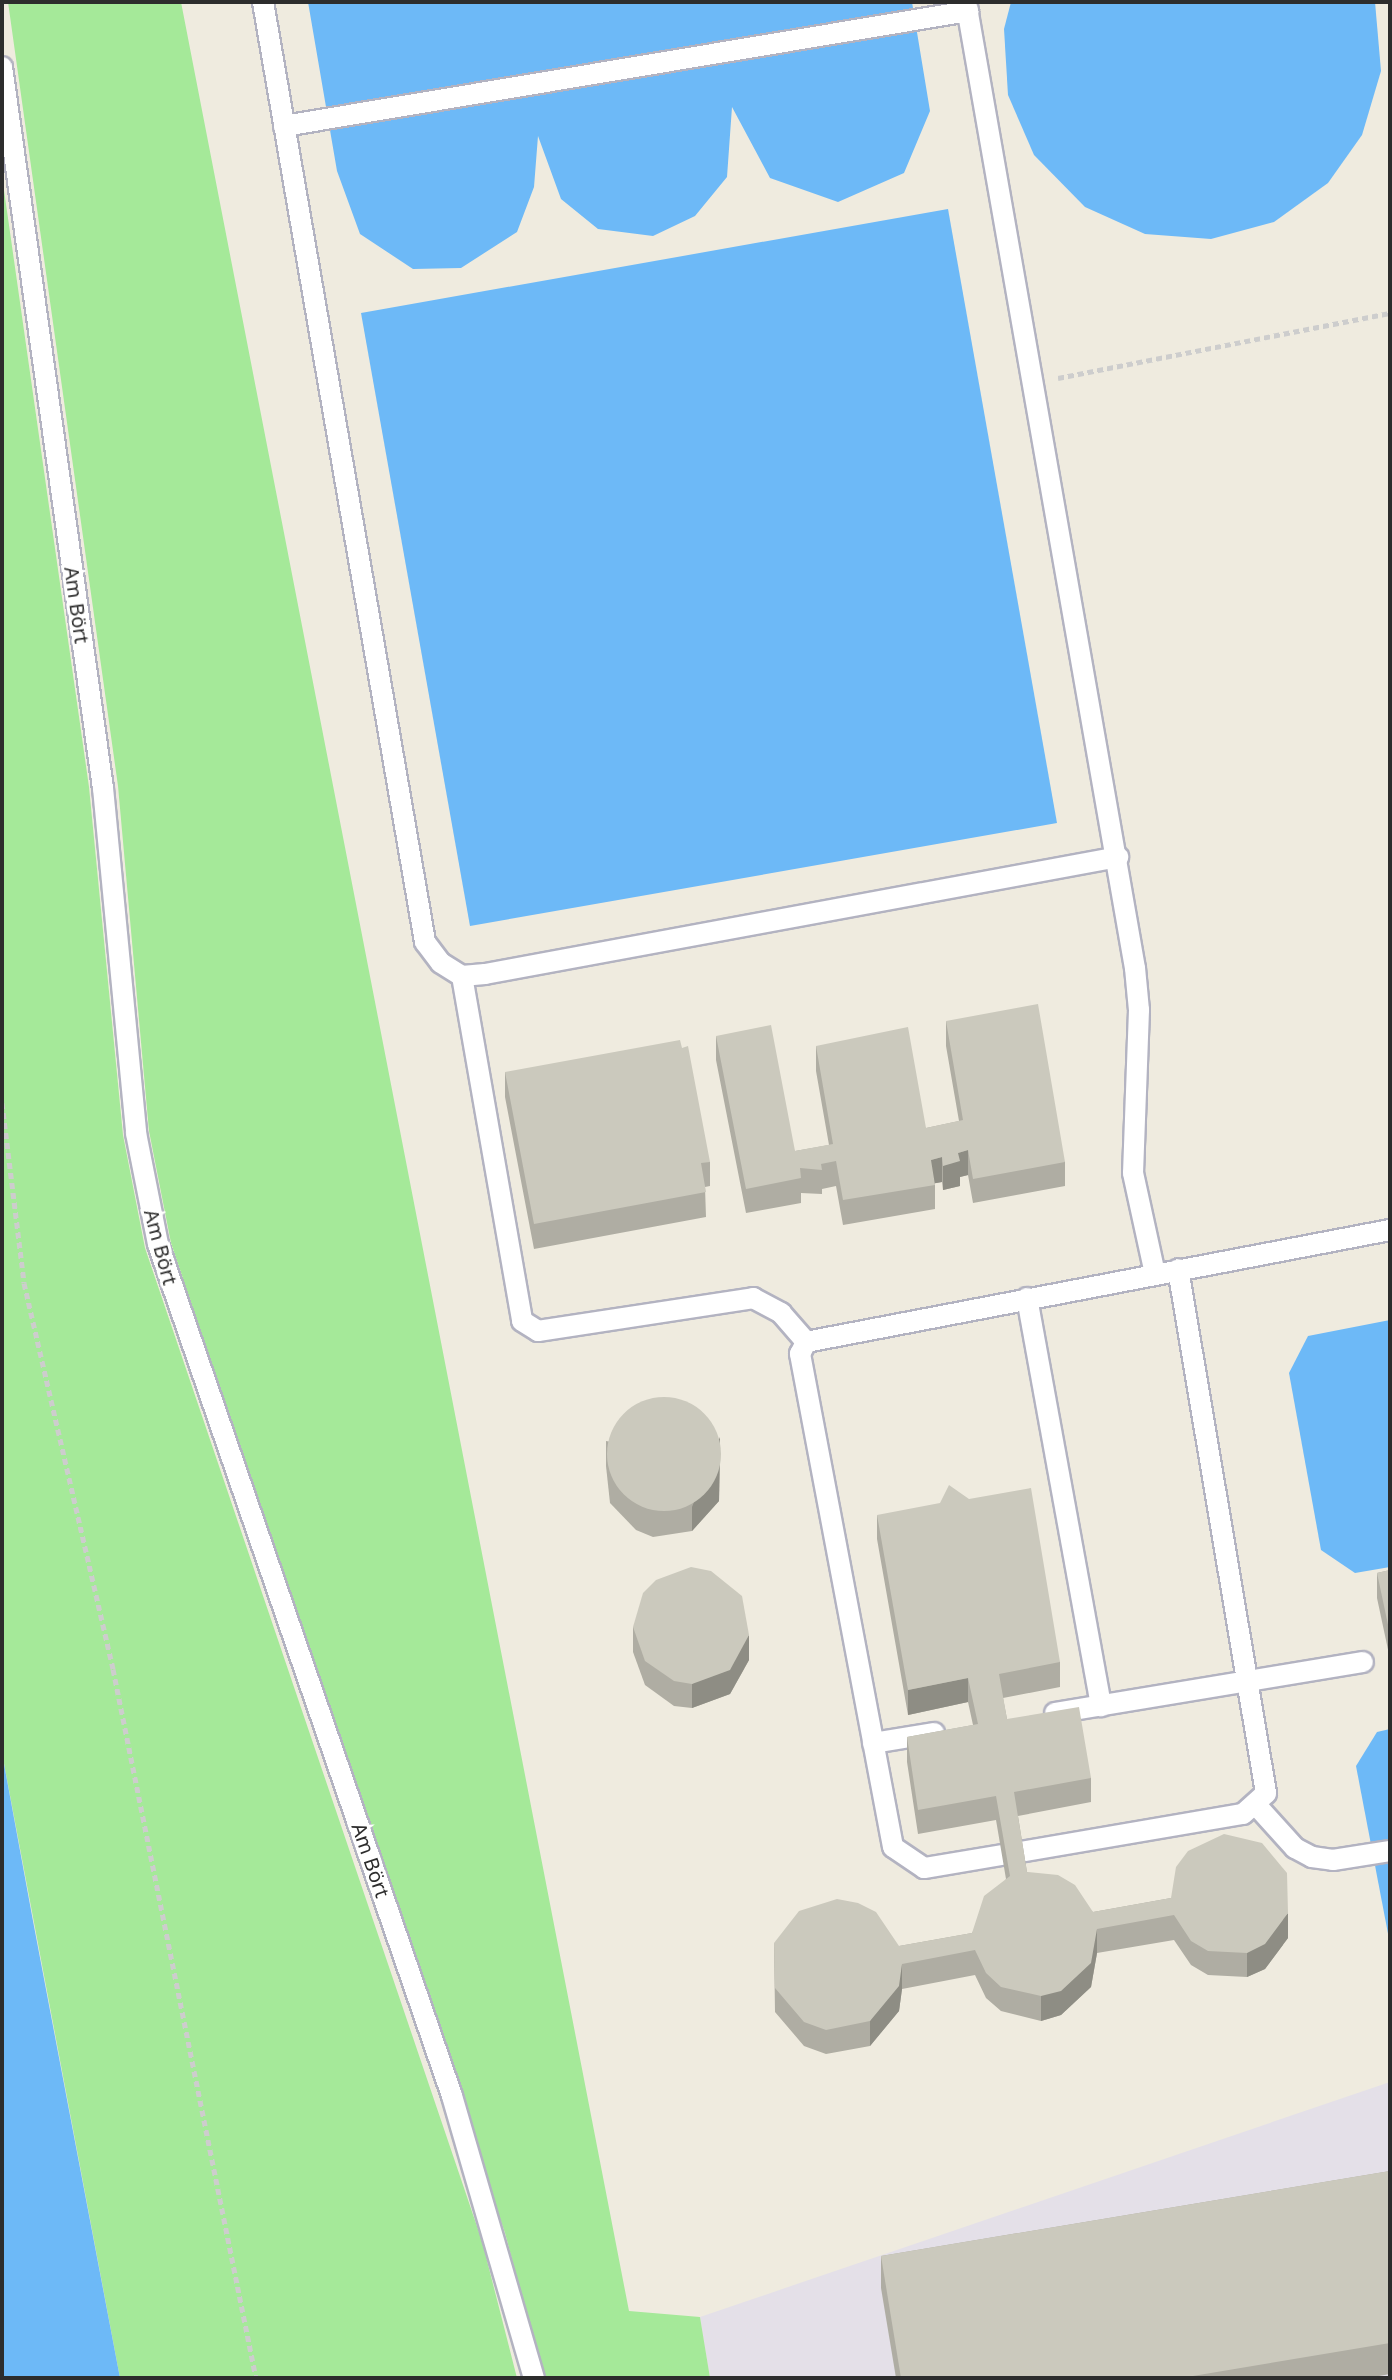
<!DOCTYPE html>
<meta charset="utf-8">
<style>
body{margin:0}
#map{position:relative;width:1392px;height:2380px;overflow:hidden;background:#efebdf;font-family:"Noto Sans",sans-serif}
div>[style]{position:absolute}
[style*='--x']{left:calc(var(--x)*1px);top:calc(var(--y)*1px);width:calc(var(--w)*1px);rotate:calc(var(--a)*1deg)}
.industrial>*{inset:0;background:#e4e0e8}
.green>*{inset:0;background:#a5e999}
.water>*{inset:0;background:#6db9f7}
.path>*{height:5px;margin-top:-2.5px;transform-origin:0;background:repeating-linear-gradient(90deg,#cdcdcd 0 6px,transparent 0 10px)}
.roads{filter:drop-shadow(2px 0 #b3b3c1) drop-shadow(-2px 0 #b3b3c1) drop-shadow(0 2px #b3b3c1) drop-shadow(0 -2px #b3b3c1)}
.lane>*{height:20px;margin:-10px;padding:0 10px;transform-origin:10px;border-radius:10px;background:#fff}
.wall>*{inset:0;background:#afada3}
.shaded-wall>*{inset:0;background:#8e8d84}
.building>*{inset:0;background:#cbc9bd}
.round{border-radius:50%}
span{translate:-50% -50%;white-space:nowrap;text-align:center;line-height:1.15;-webkit-text-stroke:6px #fff;paint-order:stroke}
.street-label{font-size:20px;color:#2d2d2d}
.frame{position:absolute;inset:0;border:4px solid #2d2d2d;pointer-events:none}
</style>
<div id="map">
<div class="industrial">
<i style="clip-path:polygon(1390px 2082px,1390px 2378px,710px 2378px,700px 2317px)"></i>
</div>
<div class="green">
<i style="clip-path:polygon(8px 2px,181px 2px,629px 2311px,700px 2317px,710px 2378px,544px 2378px,505px 2233px,171px 1243px,149px 1131px,118px 786px)"></i>
<i style="clip-path:polygon(2px 176px,89px 787px,123px 1135px,145px 1248px,482px 2241px,517px 2378px,120px 2378px,2px 1753px)"></i>
</div>
<div class="water">
<i style="clip-path:polygon(308px 2px,912px 2px,930px 111px,904px 173px,838px 202px,770px 178px,732px 107px,727px 177px,695px 216px,653px 236px,598px 229px,561px 199px,538px 136px,534px 187px,517px 232px,461px 268px,413px 269px,360px 234px,337px 171px)"></i>
<i style="clip-path:polygon(1011px 2px,1375px 2px,1381px 71px,1362px 135px,1328px 183px,1274px 222px,1211px 239px,1145px 234px,1085px 207px,1034px 155px,1008px 95px,1004px 29px)"></i>
<i style="clip-path:polygon(948px 209px,1057px 823px,470px 926px,361px 313px)"></i>
<i style="clip-path:polygon(1390px 1320px,1390px 1567px,1355px 1573px,1321px 1550px,1289px 1373px,1308px 1336px)"></i>
<i style="clip-path:polygon(1390px 1729px,1390px 1944px,1356px 1766px,1377px 1732px)"></i>
<i style="clip-path:polygon(2px 1753px,33px 1921px,120px 2378px,2px 2378px)"></i>
</div>
<div class="path">
<i style="--x:1058;--y:378;--w:338;--a:-11.1"></i>
<i style="--x:2;--y:1103;--w:181;--a:83"></i>
<i style="--x:24;--y:1283;--w:396;--a:77"></i>
<i style="--x:113;--y:1669;--w:723;--a:78.6"></i>
</div>
<div class="roads">
<div class="lane">
<i style="--x:263;--y:2;--w:954;--a:80.22"></i>
<i style="--x:425;--y:942;--w:26;--a:53"></i>
<i style="--x:441;--y:963;--w:25;--a:32"></i>
<i style="--x:462;--y:976;--w:23;--a:-5"></i>
<i style="--x:485;--y:974;--w:644;--a:-10.47"></i>
<i style="--x:966;--y:2;--w:981;--a:80.08"></i>
<i style="--x:1135;--y:968;--w:42;--a:84.6"></i>
<i style="--x:1139;--y:1010;--w:163;--a:92.1"></i>
<i style="--x:1133;--y:1173;--w:103;--a:77.7"></i>
<i style="--x:2;--y:67;--w:728;--a:82.03"></i>
<i style="--x:103;--y:788;--w:347;--a:84.5"></i>
<i style="--x:136;--y:1133;--w:113;--a:78.8"></i>
<i style="--x:158;--y:1244;--w:901;--a:70.96"></i>
<i style="--x:452;--y:2096;--w:294;--a:73.8"></i>
<i style="--x:284;--y:126;--w:694;--a:-9.54"></i>
<i style="--x:462;--y:976;--w:350;--a:80.1"></i>
<i style="--x:522;--y:1321;--w:19;--a:32"></i>
<i style="--x:538;--y:1331;--w:218;--a:-8.7"></i>
<i style="--x:753;--y:1298;--w:32;--a:28"></i>
<i style="--x:781;--y:1313;--w:38;--a:49"></i>
<i style="--x:1027;--y:1298;--w:415;--a:79.7"></i>
<i style="--x:1055;--y:1713;--w:312;--a:-9.4"></i>
<i style="--x:873;--y:1743;--w:62;--a:-9.3"></i>
<i style="--x:1257;--y:1806;--w:57;--a:47.9"></i>
<i style="--x:1295;--y:1848;--w:19;--a:28"></i>
<i style="--x:1312;--y:1857;--w:21;--a:8"></i>
<i style="--x:1333;--y:1860;--w:58;--a:-9"></i>
<i style="--x:1020;--y:1852;--w:226;--a:-9.7"></i>
<i style="--x:1243;--y:1814;--w:31;--a:-42"></i>
<i style="--x:1266;--y:1793;--w:531;--a:-99.53"></i>
<i style="--x:1002;--y:1855;--w:79;--a:170.5"></i>
<i style="--x:924;--y:1868;--w:37;--a:-146"></i>
<i style="--x:893;--y:1847;--w:502;--a:-100.68"></i>
<i style="--x:800;--y:1354;--w:13;--a:-63"></i>
<i style="--x:806;--y:1342;--w:595;--a:-10.86"></i>
</div>
</div>
<div class="wall">
<i style="clip-path:polygon(946px 1021px,1065px 1162px,1065px 1186px,973px 1203px,968px 1175px,960px 1177px,960px 1186px,943px 1190px,942px 1182px,935px 1183px,935px 1209px,843px 1225px,836px 1186px,822px 1189px,822px 1194px,801px 1193px,801px 1203px,746px 1213px,716px 1060px,716px 1036px,795px 1151px,829px 1145px,816px 1071px,816px 1046px,926px 1128px,959px 1121px,946px 1046px)"></i>
<i style="clip-path:polygon(505px 1072px,710px 1162px,710px 1186px,705px 1187px,706px 1217px,534px 1249px,505px 1097px)"></i>
<i style="clip-path:polygon(606px 1441px,720px 1462px,719px 1501px,692px 1531px,653px 1537px,636px 1530px,610px 1503px,606px 1466px)"></i>
<i style="clip-path:polygon(877px 1515px,1060px 1662px,1060px 1687px,1003px 1698px,1007px 1719px,1091px 1778px,1091px 1802px,1018px 1816px,1027px 1872px,1093px 1912px,1171px 1898px,1288px 1938px,1265px 1969px,1247px 1977px,1208px 1975px,1191px 1965px,1174px 1940px,1097px 1953px,1091px 1987px,1061px 2015px,1041px 2021px,1001px 2011px,986px 1998px,975px 1975px,902px 1989px,899px 2011px,870px 2046px,826px 2054px,804px 2046px,775px 2012px,774px 1943px,899px 1946px,972px 1933px,1006px 1879px,996px 1820px,918px 1834px,907px 1762px,907px 1737px,973px 1725px,968px 1702px,908px 1715px,877px 1539px)"></i>
<i style="clip-path:polygon(1390px 1570px,1390px 1659px,1377px 1598px,1377px 1573px)"></i>
<i style="clip-path:polygon(633px 1627px,749px 1660px,730px 1694px,692px 1708px,674px 1706px,645px 1685px,633px 1652px)"></i>
<i style="clip-path:polygon(1389px 2079px,1390px 2079px,1390px 2117px,1389px 2111px)"></i>
<i style="clip-path:polygon(1390px 2171px,1390px 2374px,1368px 2378px,896px 2378px,881px 2288px,881px 2256px)"></i>
</div>
<div class="shaded-wall">
<i style="clip-path:polygon(968px 1150px,968px 1175px,960px 1177px,960px 1186px,943px 1190px,943px 1166px,958px 1153px)"></i>
<i style="clip-path:polygon(942px 1157px,942px 1182px,931px 1184px,931px 1160px)"></i>
<i style="clip-path:polygon(720px 1437px,719px 1501px,692px 1531px,692px 1507px)"></i>
<i style="clip-path:polygon(749px 1635px,749px 1660px,730px 1694px,692px 1708px,692px 1684px)"></i>
<i style="clip-path:polygon(968px 1678px,968px 1702px,908px 1715px,908px 1690px)"></i>
<i style="clip-path:polygon(1288px 1913px,1288px 1938px,1265px 1969px,1247px 1977px,1247px 1953px)"></i>
<i style="clip-path:polygon(1097px 1929px,1097px 1953px,1091px 1987px,1061px 2015px,1041px 2021px,1041px 1996px)"></i>
<i style="clip-path:polygon(902px 1964px,902px 1989px,899px 2011px,870px 2046px,870px 2021px)"></i>
</div>
<div class="building">
<i style="clip-path:polygon(1038px 1004px,1065px 1162px,973px 1179px,968px 1150px,958px 1153px,960px 1161px,943px 1166px,942px 1157px,931px 1160px,935px 1185px,843px 1200px,836px 1161px,821px 1164px,822px 1170px,800px 1168px,801px 1178px,746px 1189px,716px 1036px,771px 1025px,795px 1151px,833px 1144px,816px 1046px,908px 1027px,926px 1128px,963px 1120px,946px 1021px)"></i>
<i style="clip-path:polygon(680px 1040px,682px 1048px,688px 1046px,710px 1162px,701px 1163px,706px 1192px,534px 1224px,505px 1072px)"></i>
<i class="round" style="left:607px;top:1397px;width:114px;height:114px"></i>
<i style="clip-path:polygon(949px 1485px,969px 1499px,1031px 1488px,1060px 1662px,999px 1674px,1007px 1719px,1079px 1707px,1091px 1778px,1014px 1792px,1027px 1872px,1058px 1875px,1075px 1885px,1093px 1912px,1171px 1898px,1176px 1867px,1188px 1851px,1224px 1834px,1262px 1843px,1287px 1873px,1288px 1913px,1265px 1944px,1247px 1953px,1208px 1951px,1191px 1941px,1174px 1915px,1097px 1929px,1091px 1963px,1061px 1991px,1041px 1996px,1001px 1987px,986px 1973px,975px 1950px,902px 1964px,899px 1986px,870px 2021px,826px 2030px,804px 2022px,775px 1988px,774px 1943px,799px 1911px,837px 1899px,858px 1903px,876px 1912px,899px 1946px,972px 1933px,984px 1896px,1010px 1876px,996px 1796px,918px 1810px,907px 1737px,978px 1724px,968px 1678px,908px 1690px,877px 1515px,940px 1503px)"></i>
<i style="clip-path:polygon(691px 1567px,711px 1571px,742px 1596px,749px 1635px,730px 1670px,692px 1684px,674px 1681px,645px 1661px,633px 1627px,643px 1593px,656px 1580px)"></i>
<i style="clip-path:polygon(1390px 1570px,1390px 1634px,1377px 1573px)"></i>
<i style="clip-path:polygon(1390px 2171px,1390px 2343px,1181px 2378px,901px 2378px,881px 2256px)"></i>
</div>
<div class="street-label">
<span style="left:77px;top:605px;rotate:82deg">Am Bört</span>
<span style="left:161px;top:1247px;rotate:75deg">Am Bört</span>
<span style="left:371px;top:1860px;rotate:71deg">Am Bört</span>
</div>
<div class="frame"></div>
</div>
